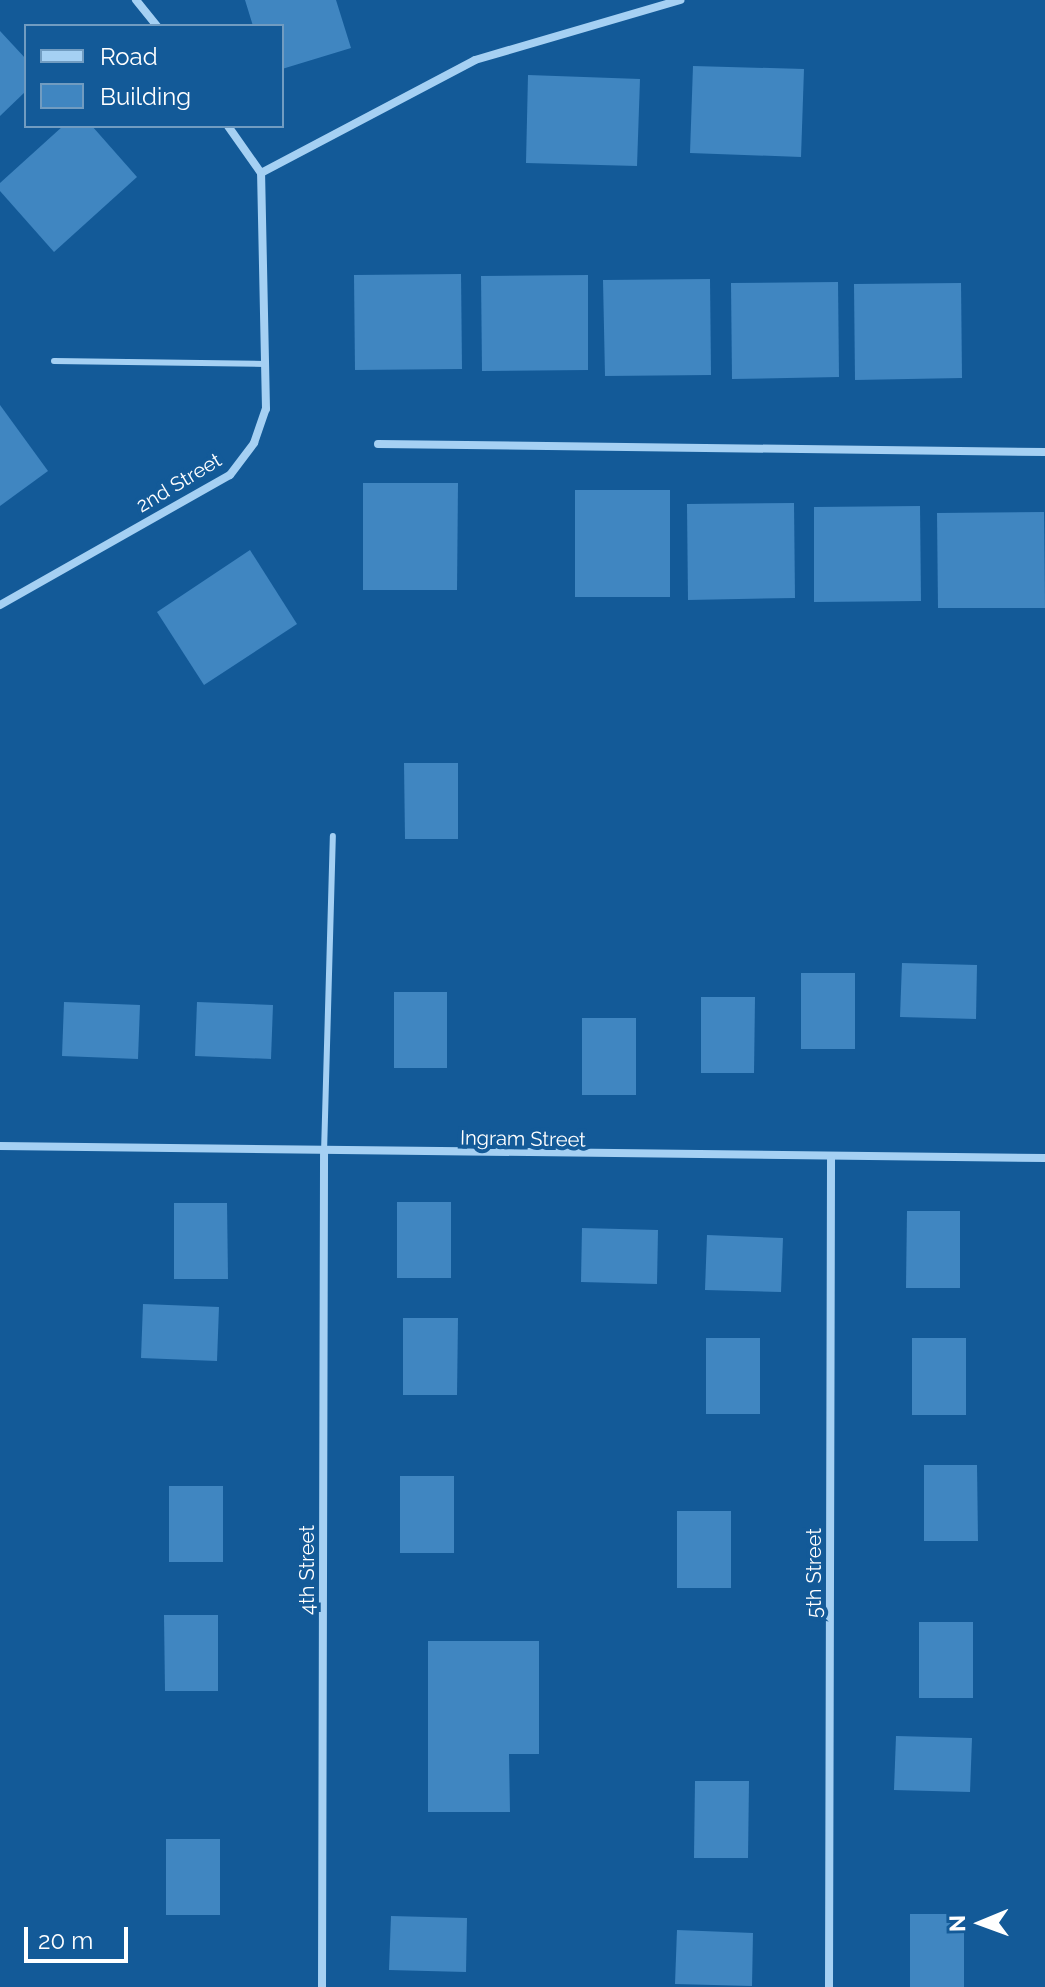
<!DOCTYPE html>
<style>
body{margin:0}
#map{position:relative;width:1045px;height:1987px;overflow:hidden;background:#135a98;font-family:Raleway,sans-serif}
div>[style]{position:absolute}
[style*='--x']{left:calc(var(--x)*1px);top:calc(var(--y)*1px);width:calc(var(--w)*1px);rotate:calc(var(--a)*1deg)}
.building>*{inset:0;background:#4086c1}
.lane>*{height:6px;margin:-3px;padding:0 3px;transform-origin:3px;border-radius:3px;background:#a5d0f3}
.street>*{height:8px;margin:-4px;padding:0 4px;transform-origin:4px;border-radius:4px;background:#a5d0f3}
span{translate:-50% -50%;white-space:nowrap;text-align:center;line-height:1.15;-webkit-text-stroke:8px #135a98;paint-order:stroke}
.street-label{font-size:20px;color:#fff}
.legend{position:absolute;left:24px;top:24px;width:260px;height:104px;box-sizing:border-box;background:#135a98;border:2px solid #719cc1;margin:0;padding:10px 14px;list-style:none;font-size:24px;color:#fff}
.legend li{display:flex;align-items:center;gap:16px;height:40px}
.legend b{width:40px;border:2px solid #719cc1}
.north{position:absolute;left:941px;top:1883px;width:80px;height:80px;-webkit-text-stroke:6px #135a98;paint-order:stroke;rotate:269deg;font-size:22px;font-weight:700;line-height:32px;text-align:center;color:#fff}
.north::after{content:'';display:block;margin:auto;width:28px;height:36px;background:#fff;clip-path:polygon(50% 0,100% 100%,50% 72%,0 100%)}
.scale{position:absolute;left:24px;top:1927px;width:104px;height:36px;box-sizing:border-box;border:4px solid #fff;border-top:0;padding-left:10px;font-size:24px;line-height:28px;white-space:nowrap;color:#fff;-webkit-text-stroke:6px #135a98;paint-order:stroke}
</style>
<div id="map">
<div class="building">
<i style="clip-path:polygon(245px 0,336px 0,351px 48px,282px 69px,282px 26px,253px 26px)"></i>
<i style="clip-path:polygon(0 31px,26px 59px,26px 91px,0 116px)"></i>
<i style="clip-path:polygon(693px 66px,804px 69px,801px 157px,690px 153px)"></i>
<i style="clip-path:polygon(528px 75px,640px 79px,637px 166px,526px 163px)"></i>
<i style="clip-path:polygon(63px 126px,92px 126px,137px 177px,54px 252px,0 191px,0 183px)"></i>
<i style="clip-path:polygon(461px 274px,462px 369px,355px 370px,354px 275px)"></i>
<i style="clip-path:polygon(588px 275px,588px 370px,482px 371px,481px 276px)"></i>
<i style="clip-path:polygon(710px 279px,711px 375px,605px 376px,603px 280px)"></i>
<i style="clip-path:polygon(838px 282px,839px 377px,732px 379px,731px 283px)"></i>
<i style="clip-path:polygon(961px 283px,962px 378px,855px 380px,854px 284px)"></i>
<i style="clip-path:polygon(0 405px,48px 471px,0 506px)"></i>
<i style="clip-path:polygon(363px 483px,458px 483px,457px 590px,363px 590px)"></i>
<i style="clip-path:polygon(575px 490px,670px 490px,670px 597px,575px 597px)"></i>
<i style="clip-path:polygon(794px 503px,795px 598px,688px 600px,687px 504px)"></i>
<i style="clip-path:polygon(920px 506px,921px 601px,814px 602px,814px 507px)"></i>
<i style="clip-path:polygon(1044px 512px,1045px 608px,938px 608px,937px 513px)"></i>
<i style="clip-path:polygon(250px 550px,297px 624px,204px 685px,157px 612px)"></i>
<i style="clip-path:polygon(404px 763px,458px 763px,458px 839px,405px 839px)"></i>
<i style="clip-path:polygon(902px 963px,977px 965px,976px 1019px,900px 1017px)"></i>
<i style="clip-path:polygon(801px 973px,855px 973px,855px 1049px,801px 1049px)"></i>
<i style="clip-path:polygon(394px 992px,447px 992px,447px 1068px,394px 1068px)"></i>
<i style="clip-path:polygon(701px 997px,755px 997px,754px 1073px,701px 1073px)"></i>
<i style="clip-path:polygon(64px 1002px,140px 1005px,138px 1059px,62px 1056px)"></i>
<i style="clip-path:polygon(197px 1002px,273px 1005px,271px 1059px,195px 1056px)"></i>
<i style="clip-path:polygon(582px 1018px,636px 1018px,636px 1095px,582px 1095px)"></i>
<i style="clip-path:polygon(397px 1202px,451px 1202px,451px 1278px,397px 1278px)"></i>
<i style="clip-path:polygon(174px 1203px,227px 1203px,228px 1279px,174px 1279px)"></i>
<i style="clip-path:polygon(907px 1211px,960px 1211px,960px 1288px,906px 1288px)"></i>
<i style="clip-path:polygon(582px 1228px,658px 1230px,657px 1284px,581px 1282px)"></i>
<i style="clip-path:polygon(707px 1235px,783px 1238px,781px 1292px,705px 1290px)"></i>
<i style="clip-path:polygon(143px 1304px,219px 1307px,217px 1361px,141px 1358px)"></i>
<i style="clip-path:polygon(403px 1318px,458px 1318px,457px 1395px,403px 1395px)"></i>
<i style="clip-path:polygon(706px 1338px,760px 1338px,760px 1414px,706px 1414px)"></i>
<i style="clip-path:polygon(912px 1338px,966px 1338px,966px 1415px,912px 1415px)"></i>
<i style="clip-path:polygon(924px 1465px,977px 1465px,978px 1541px,924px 1541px)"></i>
<i style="clip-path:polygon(400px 1476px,454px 1476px,454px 1553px,400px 1553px)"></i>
<i style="clip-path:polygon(169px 1486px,223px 1486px,223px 1562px,169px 1562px)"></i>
<i style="clip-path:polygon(677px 1511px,731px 1511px,731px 1588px,677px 1588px)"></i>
<i style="clip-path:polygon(164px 1615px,218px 1615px,218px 1691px,165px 1691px)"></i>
<i style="clip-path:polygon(919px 1622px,973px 1622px,973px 1698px,919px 1698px)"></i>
<i style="clip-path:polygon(428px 1641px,539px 1641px,539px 1754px,509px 1754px,510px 1812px,428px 1812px)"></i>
<i style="clip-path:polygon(896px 1736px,972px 1738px,970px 1792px,894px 1790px)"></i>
<i style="clip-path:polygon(695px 1781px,749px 1781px,748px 1858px,694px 1858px)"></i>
<i style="clip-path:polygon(166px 1839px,220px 1839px,220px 1915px,166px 1915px)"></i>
<i style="clip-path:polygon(910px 1914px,964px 1914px,964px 1987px,910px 1987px)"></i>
<i style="clip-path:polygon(391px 1916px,467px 1918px,466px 1972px,389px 1970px)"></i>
<i style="clip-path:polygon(677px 1930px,753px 1933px,752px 1986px,675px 1984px)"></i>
</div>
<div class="lane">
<i style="--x:54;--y:361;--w:211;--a:0.8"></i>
<i style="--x:324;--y:1153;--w:317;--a:-88.4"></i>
</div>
<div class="street">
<i style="--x:136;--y:0;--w:33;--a:51"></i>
<i style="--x:261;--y:173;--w:242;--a:-27.8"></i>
<i style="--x:475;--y:60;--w:214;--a:-16.3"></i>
<i style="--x:378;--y:444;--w:667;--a:0.69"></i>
<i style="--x:0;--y:605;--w:264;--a:-29.5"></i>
<i style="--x:230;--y:475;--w:40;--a:-53"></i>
<i style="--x:254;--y:443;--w:36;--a:-71"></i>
<i style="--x:266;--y:409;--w:236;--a:-91.2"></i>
<i style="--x:261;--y:173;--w:57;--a:-125.1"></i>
<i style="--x:0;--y:1146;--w:1045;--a:0.66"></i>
<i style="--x:322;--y:1987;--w:834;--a:-89.86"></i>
<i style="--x:829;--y:1987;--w:829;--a:-89.86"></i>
</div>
<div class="street-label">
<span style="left:179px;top:483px;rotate:-31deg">2nd Street</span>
<span style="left:523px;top:1139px;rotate:1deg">Ingram Street</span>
<span style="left:307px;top:1570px;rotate:-90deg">4th Street</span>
<span style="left:814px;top:1573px;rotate:-90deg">5th Street</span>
</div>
<ul class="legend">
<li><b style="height:10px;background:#a5d0f3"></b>Road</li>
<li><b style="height:22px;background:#4086c1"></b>Building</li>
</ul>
<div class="north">N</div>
<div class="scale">20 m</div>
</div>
